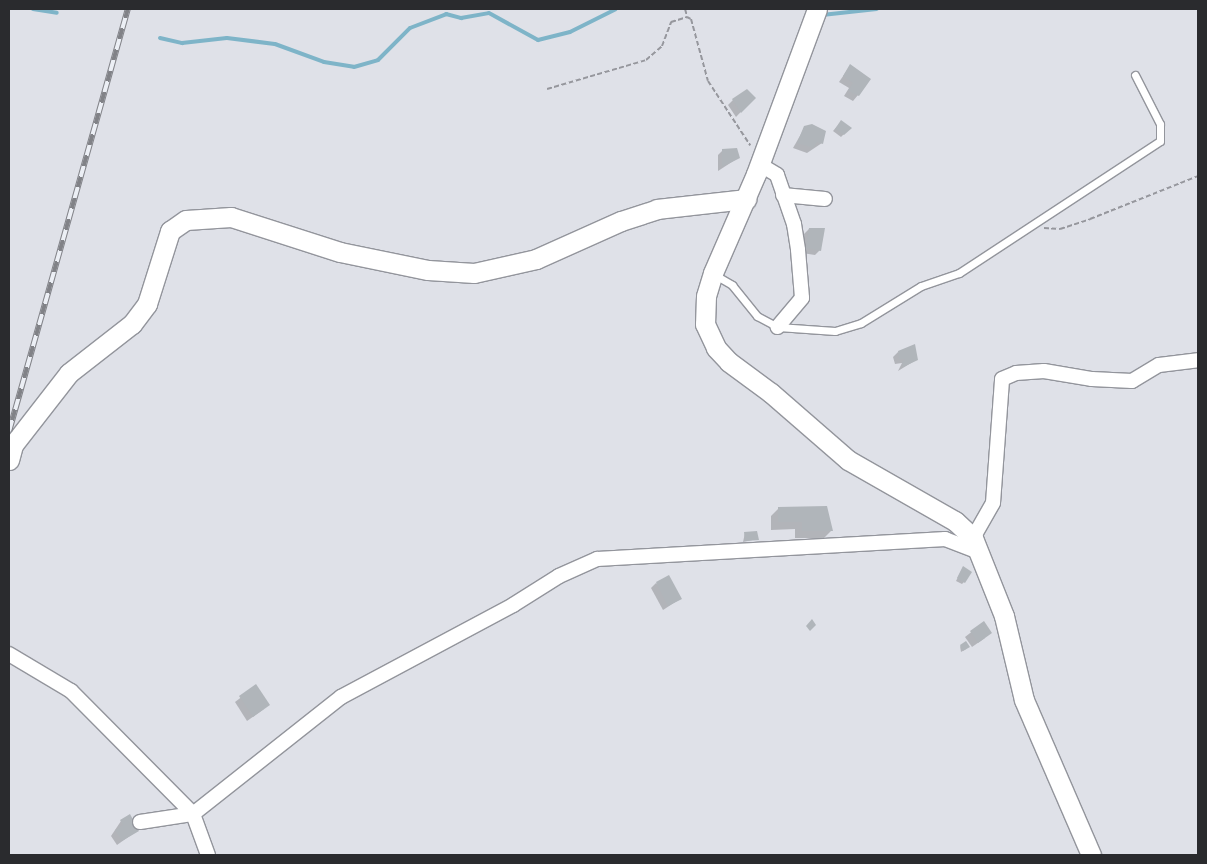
<!DOCTYPE html>
<style>
body{margin:0}
#map{position:relative;width:1207px;height:864px;overflow:hidden;background:#dfe1e8;font-family:"Open Sans",sans-serif}
div>[style]{position:absolute}
[style*='--x']{left:calc(var(--x)*1px);top:calc(var(--y)*1px);width:calc(var(--w)*1px);rotate:calc(var(--a)*1deg)}
.shadow>*{inset:0;background:#0003}
.stream>*{height:4px;margin:-2px;padding:0 2px;transform-origin:2px;border-radius:2px;background:#7eb4c8}
.building>*{inset:0;background:#b0b5ba}
.path>*{height:2px;margin-top:-1px;transform-origin:0;background:repeating-linear-gradient(90deg,#96979d 0 5px,transparent 0 7.5px)}
.roads{filter:drop-shadow(1px 0 #93959c) drop-shadow(-1px 0 #93959c) drop-shadow(0 1px #93959c) drop-shadow(0 -1px #93959c)}
.lane>*{height:7px;margin:-3.5px;padding:0 3.5px;transform-origin:3.5px;border-radius:3.5px;background:#fff}
.street>*{height:14px;margin:-7px;padding:0 7px;transform-origin:7px;border-radius:7px;background:#fff}
.secondary>*{height:19px;margin:-9.5px;padding:0 9.5px;transform-origin:9.5px;border-radius:9.5px;background:#fff}
.rail>*{height:5.5px;margin-top:-2.75px;transform-origin:0;background:repeating-linear-gradient(90deg,#eceff5 0 11px,#818287 0 22px);box-sizing:border-box;border-block:1px solid #818287}
span{translate:-50% -50%;white-space:nowrap;text-align:center;line-height:1.15;-webkit-text-stroke:4px #eceff5;paint-order:stroke}
.frame{position:absolute;inset:0;border:10px solid #2a2b2e;pointer-events:none}
</style>
<div id="map">
<div class="shadow">
<i style="clip-path:polygon(850px 66px,858px 95px,853px 101px,844px 96px,849px 88px,839px 82px)"></i>
<i style="clip-path:polygon(754px 98px,736px 117px,728px 105px,733px 100px)"></i>
<i style="clip-path:polygon(839px 124px,850px 128px,841px 137px,833px 131px)"></i>
<i style="clip-path:polygon(805px 127px,822px 143px,807px 153px,793px 148px)"></i>
<i style="clip-path:polygon(723px 150px,738px 158px,718px 171px,718px 155px)"></i>
<i style="clip-path:polygon(809px 229px,820px 250px,815px 255px,802px 253px,804px 234px)"></i>
<i style="clip-path:polygon(898px 352px,916px 360px,898px 371px,902px 363px,895px 364px,893px 357px)"></i>
<i style="clip-path:polygon(779px 508px,832px 530px,824px 538px,795px 538px,795px 529px,771px 530px,771px 516px)"></i>
<i style="clip-path:polygon(745px 533px,757px 539px,743px 542px)"></i>
<i style="clip-path:polygon(963px 567px,964px 582px,962px 584px,956px 581px)"></i>
<i style="clip-path:polygon(656px 583px,680px 599px,663px 610px,651px 588px)"></i>
<i style="clip-path:polygon(983px 623px,985px 638px,972px 647px,965px 637px)"></i>
<i style="clip-path:polygon(960px 646px,966px 649px,961px 652px)"></i>
<i style="clip-path:polygon(256px 686px,264px 709px,247px 721px,235px 702px)"></i>
<i style="clip-path:polygon(121px 821px,138px 830px,117px 845px,111px 836px)"></i>
</div>
<div class="stream">
<i style="--x:33;--y:9;--w:24;--a:9"></i>
<i style="--x:822;--y:15;--w:55;--a:-6.2"></i>
<i style="--x:160;--y:38;--w:23;--a:13"></i>
<i style="--x:182;--y:43;--w:45;--a:-6.3"></i>
<i style="--x:227;--y:38;--w:48;--a:7.1"></i>
<i style="--x:275;--y:44;--w:52;--a:20.2"></i>
<i style="--x:324;--y:62;--w:30;--a:9"></i>
<i style="--x:354;--y:67;--w:25;--a:-16"></i>
<i style="--x:378;--y:60;--w:45;--a:-45"></i>
<i style="--x:410;--y:28;--w:39;--a:-21"></i>
<i style="--x:446;--y:14;--w:16;--a:15"></i>
<i style="--x:461;--y:18;--w:28;--a:-10"></i>
<i style="--x:489;--y:13;--w:56;--a:28.9"></i>
<i style="--x:538;--y:40;--w:33;--a:-14"></i>
<i style="--x:570;--y:32;--w:51;--a:-26.6"></i>
</div>
<div class="building">
<i style="clip-path:polygon(850px 64px,871px 79px,859px 96px,848px 91px,853px 83px,843px 76px)"></i>
<i style="clip-path:polygon(747px 89px,756px 98px,741px 113px,732px 99px)"></i>
<i style="clip-path:polygon(841px 120px,852px 128px,844px 135px,835px 129px)"></i>
<i style="clip-path:polygon(812px 124px,826px 131px,823px 144px,817px 142px,813px 148px,797px 143px,804px 126px)"></i>
<i style="clip-path:polygon(737px 148px,740px 158px,722px 167px,722px 149px)"></i>
<i style="clip-path:polygon(809px 228px,825px 228px,821px 251px,806px 248px)"></i>
<i style="clip-path:polygon(915px 344px,918px 360px,903px 367px,902px 362px,905px 359px,899px 359px,898px 351px)"></i>
<i style="clip-path:polygon(827px 506px,833px 531px,802px 531px,802px 522px,778px 522px,778px 507px)"></i>
<i style="clip-path:polygon(757px 531px,759px 540px,745px 541px,744px 532px)"></i>
<i style="clip-path:polygon(963px 566px,972px 572px,965px 583px,957px 578px)"></i>
<i style="clip-path:polygon(669px 575px,682px 599px,668px 606px,656px 582px)"></i>
<i style="clip-path:polygon(812px 619px,816px 625px,810px 631px,806px 626px)"></i>
<i style="clip-path:polygon(984px 621px,992px 633px,978px 643px,970px 631px)"></i>
<i style="clip-path:polygon(966px 641px,970px 647px,963px 651px,960px 645px)"></i>
<i style="clip-path:polygon(256px 684px,270px 705px,253px 717px,239px 696px)"></i>
<i style="clip-path:polygon(130px 814px,139px 831px,122px 841px,115px 830px,123px 825px,120px 820px)"></i>
</div>
<div class="path">
<i style="--x:685;--y:9;--w:7;--a:74"></i>
<i style="--x:547;--y:89;--w:103;--a:-16.3"></i>
<i style="--x:646;--y:60;--w:21;--a:-41"></i>
<i style="--x:662;--y:46;--w:26;--a:-69"></i>
<i style="--x:671;--y:22;--w:17;--a:-17"></i>
<i style="--x:687;--y:17;--w:4;--a:27"></i>
<i style="--x:691;--y:19;--w:64;--a:74.7"></i>
<i style="--x:708;--y:81;--w:77;--a:56.7"></i>
<i style="--x:1044;--y:228;--w:16;--a:4"></i>
<i style="--x:1060;--y:229;--w:32;--a:-18"></i>
<i style="--x:1090;--y:219;--w:116;--a:-21.7"></i>
</div>
<div class="roads">
<div class="lane">
<i style="--x:715;--y:275;--w:20;--a:30"></i>
<i style="--x:732;--y:285;--w:40;--a:51"></i>
<i style="--x:757;--y:316;--w:24;--a:28"></i>
<i style="--x:778;--y:327;--w:57;--a:4"></i>
<i style="--x:835;--y:331;--w:27;--a:-17"></i>
<i style="--x:861;--y:323;--w:70;--a:-31.7"></i>
<i style="--x:921;--y:286;--w:40;--a:-18.9"></i>
<i style="--x:959;--y:273;--w:240;--a:-33.3"></i>
<i style="--x:1160;--y:141;--w:17;--a:-90"></i>
<i style="--x:1160;--y:124;--w:55;--a:-117"></i>
</div>
<div class="street">
<i style="--x:759;--y:164;--w:21;--a:31"></i>
<i style="--x:777;--y:175;--w:52;--a:70.9"></i>
<i style="--x:794;--y:224;--w:26;--a:81"></i>
<i style="--x:798;--y:250;--w:48;--a:85.2"></i>
<i style="--x:802;--y:298;--w:38;--a:130"></i>
<i style="--x:783;--y:195;--w:42;--a:5.4"></i>
<i style="--x:973;--y:538;--w:40;--a:-60.3"></i>
<i style="--x:993;--y:503;--w:124;--a:-85.8"></i>
<i style="--x:1002;--y:379;--w:15;--a:-23"></i>
<i style="--x:1016;--y:373;--w:28;--a:-4"></i>
<i style="--x:1044;--y:371;--w:49;--a:9.5"></i>
<i style="--x:1092;--y:379;--w:40;--a:2.9"></i>
<i style="--x:1132;--y:381;--w:31;--a:-31"></i>
<i style="--x:1159;--y:365;--w:39;--a:-7"></i>
<i style="--x:9;--y:654;--w:72;--a:30.8"></i>
<i style="--x:71;--y:691;--w:173;--a:45.2"></i>
<i style="--x:193;--y:814;--w:44;--a:69.9"></i>
<i style="--x:140;--y:822;--w:54;--a:-8.6"></i>
<i style="--x:193;--y:814;--w:189;--a:-38.3"></i>
<i style="--x:341;--y:697;--w:195;--a:-28.1"></i>
<i style="--x:513;--y:605;--w:54;--a:-32.2"></i>
<i style="--x:559;--y:576;--w:42;--a:-24.1"></i>
<i style="--x:597;--y:559;--w:349;--a:-3.3"></i>
<i style="--x:945;--y:539;--w:39;--a:21"></i>
</div>
<div class="secondary">
<i style="--x:817;--y:9;--w:176;--a:110.3"></i>
<i style="--x:756;--y:174;--w:108;--a:113.5"></i>
<i style="--x:713;--y:273;--w:24;--a:107"></i>
<i style="--x:706;--y:296;--w:28;--a:92"></i>
<i style="--x:705;--y:324;--w:26;--a:65"></i>
<i style="--x:716;--y:348;--w:19;--a:47"></i>
<i style="--x:729;--y:362;--w:52;--a:36.4"></i>
<i style="--x:771;--y:393;--w:102;--a:41"></i>
<i style="--x:848;--y:460;--w:123;--a:29.7"></i>
<i style="--x:955;--y:521;--w:25;--a:43"></i>
<i style="--x:973;--y:538;--w:84;--a:68.3"></i>
<i style="--x:1004;--y:616;--w:86;--a:76.6"></i>
<i style="--x:1024;--y:700;--w:169;--a:66.6"></i>
<i style="--x:9;--y:460;--w:16;--a:-75"></i>
<i style="--x:13;--y:445;--w:91;--a:-52.1"></i>
<i style="--x:69;--y:373;--w:80;--a:-37.9"></i>
<i style="--x:132;--y:324;--w:25;--a:-53"></i>
<i style="--x:147;--y:304;--w:77;--a:-72.5"></i>
<i style="--x:170;--y:231;--w:19;--a:-35"></i>
<i style="--x:186;--y:220;--w:45;--a:-3.8"></i>
<i style="--x:231;--y:217;--w:114;--a:17.8"></i>
<i style="--x:340;--y:252;--w:90;--a:11.6"></i>
<i style="--x:428;--y:270;--w:46;--a:3.7"></i>
<i style="--x:474;--y:273;--w:64;--a:-12.7"></i>
<i style="--x:536;--y:259;--w:93;--a:-24.1"></i>
<i style="--x:621;--y:221;--w:38;--a:-18"></i>
<i style="--x:657;--y:209;--w:90;--a:-6.4"></i>
</div>
</div>
<div class="rail">
<i style="--x:9;--y:431;--w:438;--a:-74.3"></i>
</div>
<div class="frame"></div>
</div>
